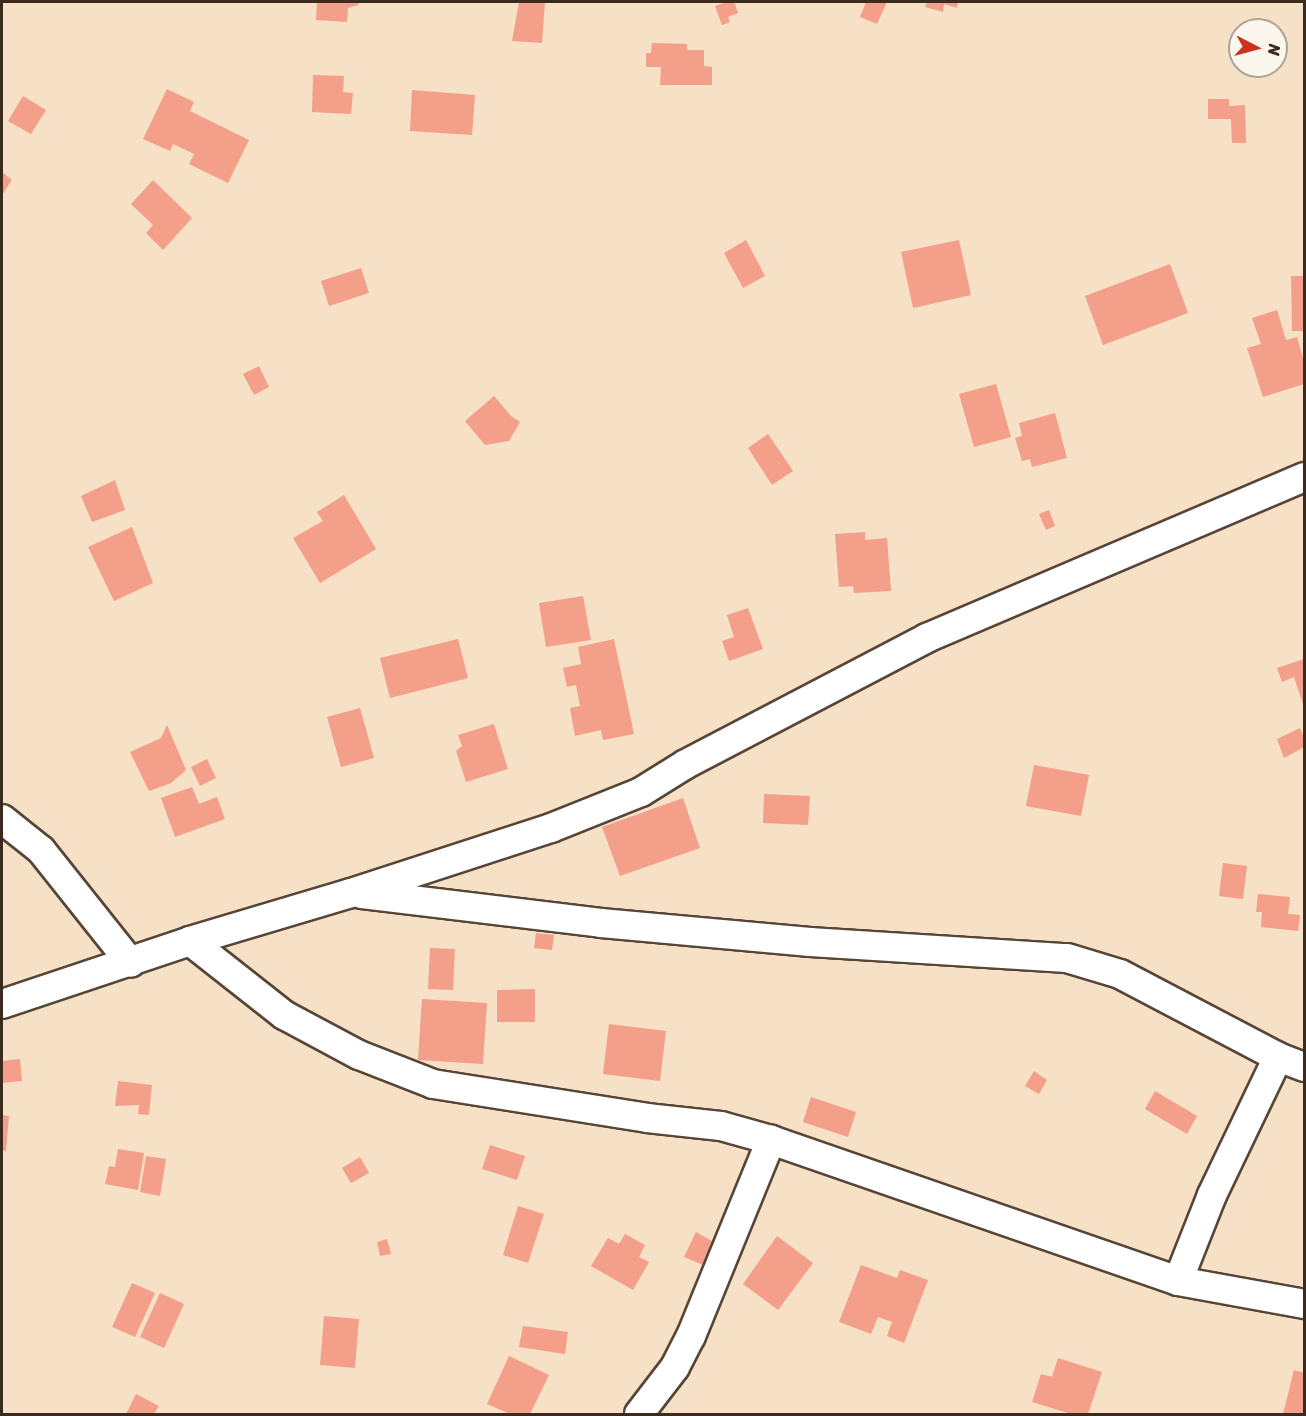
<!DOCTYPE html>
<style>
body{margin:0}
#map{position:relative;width:1306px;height:1416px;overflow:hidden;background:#f6e0c6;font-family:Sriracha,sans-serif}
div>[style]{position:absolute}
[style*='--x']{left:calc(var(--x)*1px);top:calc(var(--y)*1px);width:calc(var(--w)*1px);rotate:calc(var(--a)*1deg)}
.building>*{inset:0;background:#f39f89}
.roads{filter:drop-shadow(2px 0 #574537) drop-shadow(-2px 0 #574537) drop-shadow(0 2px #574537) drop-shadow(0 -2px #574537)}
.minor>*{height:28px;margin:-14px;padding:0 14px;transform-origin:14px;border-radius:14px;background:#fff}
span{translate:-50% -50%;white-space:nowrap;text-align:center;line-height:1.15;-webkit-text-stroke:5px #fbf7ec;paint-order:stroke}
.frame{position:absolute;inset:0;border:3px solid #3b2a1e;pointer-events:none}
.north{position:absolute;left:1228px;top:18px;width:60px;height:60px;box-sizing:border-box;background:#fbf7ec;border:2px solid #aea59a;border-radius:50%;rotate:96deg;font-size:16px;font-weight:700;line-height:24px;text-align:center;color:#3b2a1e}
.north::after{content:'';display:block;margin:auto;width:21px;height:27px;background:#c8321e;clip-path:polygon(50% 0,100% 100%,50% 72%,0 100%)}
</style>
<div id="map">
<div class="building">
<i style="clip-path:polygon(317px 2px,359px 2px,358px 5px,348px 8px,347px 22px,316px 20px)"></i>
<i style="clip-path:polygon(519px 2px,545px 2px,542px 43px,512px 41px)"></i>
<i style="clip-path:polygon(727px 2px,734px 2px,738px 13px,728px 17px,730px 22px,722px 25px,715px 6px)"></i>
<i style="clip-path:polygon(866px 2px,887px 2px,877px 24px,860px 17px)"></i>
<i style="clip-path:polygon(927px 2px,958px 2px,957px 8px,944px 4px,943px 12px,925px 7px)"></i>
<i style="clip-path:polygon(652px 43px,687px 44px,687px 50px,704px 50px,704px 66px,712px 67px,712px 85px,660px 85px,661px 67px,646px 67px,646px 53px,651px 53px)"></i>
<i style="clip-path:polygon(313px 75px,344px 76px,343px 92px,353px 93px,351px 114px,312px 112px)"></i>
<i style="clip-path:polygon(167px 89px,194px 102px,190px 111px,249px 140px,228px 183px,189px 164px,194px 154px,173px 144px,170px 151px,143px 139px)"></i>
<i style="clip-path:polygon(412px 90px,475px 95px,472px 135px,410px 131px)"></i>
<i style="clip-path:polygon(23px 96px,46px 110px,31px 134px,8px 121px)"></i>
<i style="clip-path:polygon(1208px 99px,1229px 99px,1229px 106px,1245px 105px,1246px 143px,1232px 143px,1231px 119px,1208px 119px)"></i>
<i style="clip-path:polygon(2px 172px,12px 180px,2px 195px)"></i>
<i style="clip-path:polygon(153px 180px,192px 218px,163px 250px,146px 233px,153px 225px,131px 204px)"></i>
<i style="clip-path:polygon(746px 240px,765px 276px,743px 288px,724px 253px)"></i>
<i style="clip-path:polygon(959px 240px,971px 295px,913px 308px,901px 252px)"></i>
<i style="clip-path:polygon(1170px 264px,1188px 313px,1103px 345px,1085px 296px)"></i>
<i style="clip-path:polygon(361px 268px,369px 293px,329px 306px,321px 281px)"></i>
<i style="clip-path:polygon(1291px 276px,1304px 276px,1304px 331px,1292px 331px)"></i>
<i style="clip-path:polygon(1277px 310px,1286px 340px,1297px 337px,1304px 362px,1304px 384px,1263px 397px,1247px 348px,1261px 344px,1252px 318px)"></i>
<i style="clip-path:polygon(259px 366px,269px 387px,254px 395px,243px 374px)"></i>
<i style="clip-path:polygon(996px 384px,1011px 437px,974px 447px,959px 394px)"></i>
<i style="clip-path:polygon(494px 396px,511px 416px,520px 422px,509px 441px,485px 445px,465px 421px)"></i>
<i style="clip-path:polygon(1055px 413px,1067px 458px,1032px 467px,1030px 459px,1022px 461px,1015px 438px,1022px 436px,1019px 423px)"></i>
<i style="clip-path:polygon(768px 434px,793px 471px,772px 485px,748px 448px)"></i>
<i style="clip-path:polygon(115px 480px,125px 510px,92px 522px,81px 496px)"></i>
<i style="clip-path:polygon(344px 495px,376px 549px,320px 583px,293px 538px,323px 521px,317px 512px)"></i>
<i style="clip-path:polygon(1049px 510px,1055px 526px,1046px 530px,1039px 514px)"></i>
<i style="clip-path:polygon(132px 527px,153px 583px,114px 601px,88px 547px)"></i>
<i style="clip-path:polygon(865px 532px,865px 540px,887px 538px,891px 591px,854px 593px,853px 586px,839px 587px,835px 534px)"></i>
<i style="clip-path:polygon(583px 596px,591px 640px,546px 647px,539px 603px)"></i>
<i style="clip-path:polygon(748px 608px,763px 649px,729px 661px,722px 641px,734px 637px,727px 615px)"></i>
<i style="clip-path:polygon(458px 639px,468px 678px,390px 698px,380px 658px)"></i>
<i style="clip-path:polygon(614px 639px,634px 734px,603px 740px,601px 730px,575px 736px,570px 708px,580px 706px,576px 685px,567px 687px,563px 668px,581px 664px,578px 647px)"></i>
<i style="clip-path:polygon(1304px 659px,1304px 707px,1294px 677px,1282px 682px,1277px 668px)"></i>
<i style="clip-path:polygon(360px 708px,374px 758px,341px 767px,327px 717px)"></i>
<i style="clip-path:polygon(494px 724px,508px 769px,466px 782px,456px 751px,462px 746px,458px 735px)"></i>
<i style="clip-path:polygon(167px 725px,186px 770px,171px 783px,149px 791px,130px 752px,161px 738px)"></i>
<i style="clip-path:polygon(1300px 728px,1304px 738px,1304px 747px,1284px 758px,1277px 739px)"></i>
<i style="clip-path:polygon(207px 759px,216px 778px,200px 786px,191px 767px)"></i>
<i style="clip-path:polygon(1034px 765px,1089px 775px,1081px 816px,1026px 806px)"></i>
<i style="clip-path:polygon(192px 787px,199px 804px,217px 797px,225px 819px,175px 837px,161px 798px)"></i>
<i style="clip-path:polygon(764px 794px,810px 796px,808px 825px,763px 823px)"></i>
<i style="clip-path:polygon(683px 798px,700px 848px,620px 876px,602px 827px)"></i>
<i style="clip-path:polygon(1223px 863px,1247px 866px,1243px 899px,1219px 896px)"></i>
<i style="clip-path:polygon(1258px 894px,1290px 897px,1288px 914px,1300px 915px,1298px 931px,1261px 927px,1262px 912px,1256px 912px)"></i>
<i style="clip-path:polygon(536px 933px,554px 935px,552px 950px,534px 948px)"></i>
<i style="clip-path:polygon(430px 948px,455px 949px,453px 990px,428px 989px)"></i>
<i style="clip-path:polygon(535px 989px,535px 1022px,497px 1022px,497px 990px)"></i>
<i style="clip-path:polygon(422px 999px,487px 1003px,483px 1064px,418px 1060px)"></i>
<i style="clip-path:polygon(609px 1024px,666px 1031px,660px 1081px,603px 1074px)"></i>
<i style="clip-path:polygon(20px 1059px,22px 1081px,2px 1083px,2px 1061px)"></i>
<i style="clip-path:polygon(1034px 1071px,1047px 1080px,1039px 1094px,1025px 1086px)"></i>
<i style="clip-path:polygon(118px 1081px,152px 1085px,149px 1115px,138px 1114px,139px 1105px,115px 1106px)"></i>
<i style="clip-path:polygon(1155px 1091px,1197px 1116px,1187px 1134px,1145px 1109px)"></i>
<i style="clip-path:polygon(811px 1097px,856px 1112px,848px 1137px,803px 1122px)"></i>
<i style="clip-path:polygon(2px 1115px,9px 1116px,6px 1151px,2px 1150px)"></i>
<i style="clip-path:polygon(490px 1145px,525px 1156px,517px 1180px,482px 1169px)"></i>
<i style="clip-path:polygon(118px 1149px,144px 1153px,138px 1190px,105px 1184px,109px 1166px,115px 1167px)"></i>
<i style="clip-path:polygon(146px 1156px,166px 1159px,160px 1196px,140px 1192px)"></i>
<i style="clip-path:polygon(360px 1157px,369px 1173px,351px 1183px,342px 1168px)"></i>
<i style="clip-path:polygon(518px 1206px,544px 1214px,528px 1263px,503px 1255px)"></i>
<i style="clip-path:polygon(696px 1232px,714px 1242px,703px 1265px,684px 1257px)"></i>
<i style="clip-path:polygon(625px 1234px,645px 1245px,639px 1257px,649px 1262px,633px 1290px,591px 1266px,608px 1238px,619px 1244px)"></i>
<i style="clip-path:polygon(777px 1236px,813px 1263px,778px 1310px,743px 1284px)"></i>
<i style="clip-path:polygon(387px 1239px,391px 1254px,380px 1256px,377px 1242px)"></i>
<i style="clip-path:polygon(861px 1265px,897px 1278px,900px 1270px,928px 1280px,904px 1343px,887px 1336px,892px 1322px,878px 1317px,871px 1334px,839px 1322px)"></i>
<i style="clip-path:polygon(132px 1283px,155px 1293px,135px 1337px,112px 1327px)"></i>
<i style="clip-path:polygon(160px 1293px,184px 1304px,164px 1348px,140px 1337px)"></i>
<i style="clip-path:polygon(324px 1316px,359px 1319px,355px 1368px,320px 1365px)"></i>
<i style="clip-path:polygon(523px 1326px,568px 1332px,565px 1354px,519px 1347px)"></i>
<i style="clip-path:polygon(509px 1356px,549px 1375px,530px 1414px,510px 1414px,487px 1404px)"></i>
<i style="clip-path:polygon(1058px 1358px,1102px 1372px,1088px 1414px,1071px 1414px,1032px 1402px,1041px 1374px,1052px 1377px)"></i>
<i style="clip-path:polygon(1294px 1370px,1304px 1373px,1304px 1414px,1283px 1414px)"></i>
<i style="clip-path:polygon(136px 1394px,159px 1406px,154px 1414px,126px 1414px)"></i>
</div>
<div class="roads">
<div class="minor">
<i style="--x:2;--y:819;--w:50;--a:38.5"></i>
<i style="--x:41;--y:850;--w:144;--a:51.5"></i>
<i style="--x:362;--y:894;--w:241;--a:6.9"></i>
<i style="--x:601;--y:923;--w:210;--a:5.2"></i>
<i style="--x:810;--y:942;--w:257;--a:3.6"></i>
<i style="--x:1067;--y:958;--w:55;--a:16.8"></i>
<i style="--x:1120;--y:974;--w:178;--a:27.7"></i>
<i style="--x:1278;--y:1057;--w:28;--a:21"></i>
<i style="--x:190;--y:941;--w:120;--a:38.2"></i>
<i style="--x:284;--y:1015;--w:85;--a:28.1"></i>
<i style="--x:359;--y:1055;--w:79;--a:21.4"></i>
<i style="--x:433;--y:1084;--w:217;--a:9"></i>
<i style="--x:647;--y:1118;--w:74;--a:6.2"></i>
<i style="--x:721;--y:1126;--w:52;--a:15.6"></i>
<i style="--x:771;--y:1140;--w:431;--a:19.1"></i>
<i style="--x:1178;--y:1281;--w:92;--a:-68.4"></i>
<i style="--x:1212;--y:1195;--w:153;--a:-64.4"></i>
<i style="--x:2;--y:1004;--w:198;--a:-18.5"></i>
<i style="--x:190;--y:941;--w:168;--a:-16.6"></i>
<i style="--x:351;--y:893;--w:210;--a:-18"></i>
<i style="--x:551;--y:828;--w:97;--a:-21.8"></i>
<i style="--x:641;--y:792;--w:53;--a:-31.9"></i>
<i style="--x:686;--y:764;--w:272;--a:-27.6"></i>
<i style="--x:927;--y:638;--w:410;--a:-23.1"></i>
<i style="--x:1178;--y:1281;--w:128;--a:10.3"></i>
<i style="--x:639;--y:1414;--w:59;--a:-52.5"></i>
<i style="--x:675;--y:1367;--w:35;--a:-63"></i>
<i style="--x:691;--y:1336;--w:212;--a:-67.8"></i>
</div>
</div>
<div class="frame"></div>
<div class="north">N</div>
</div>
